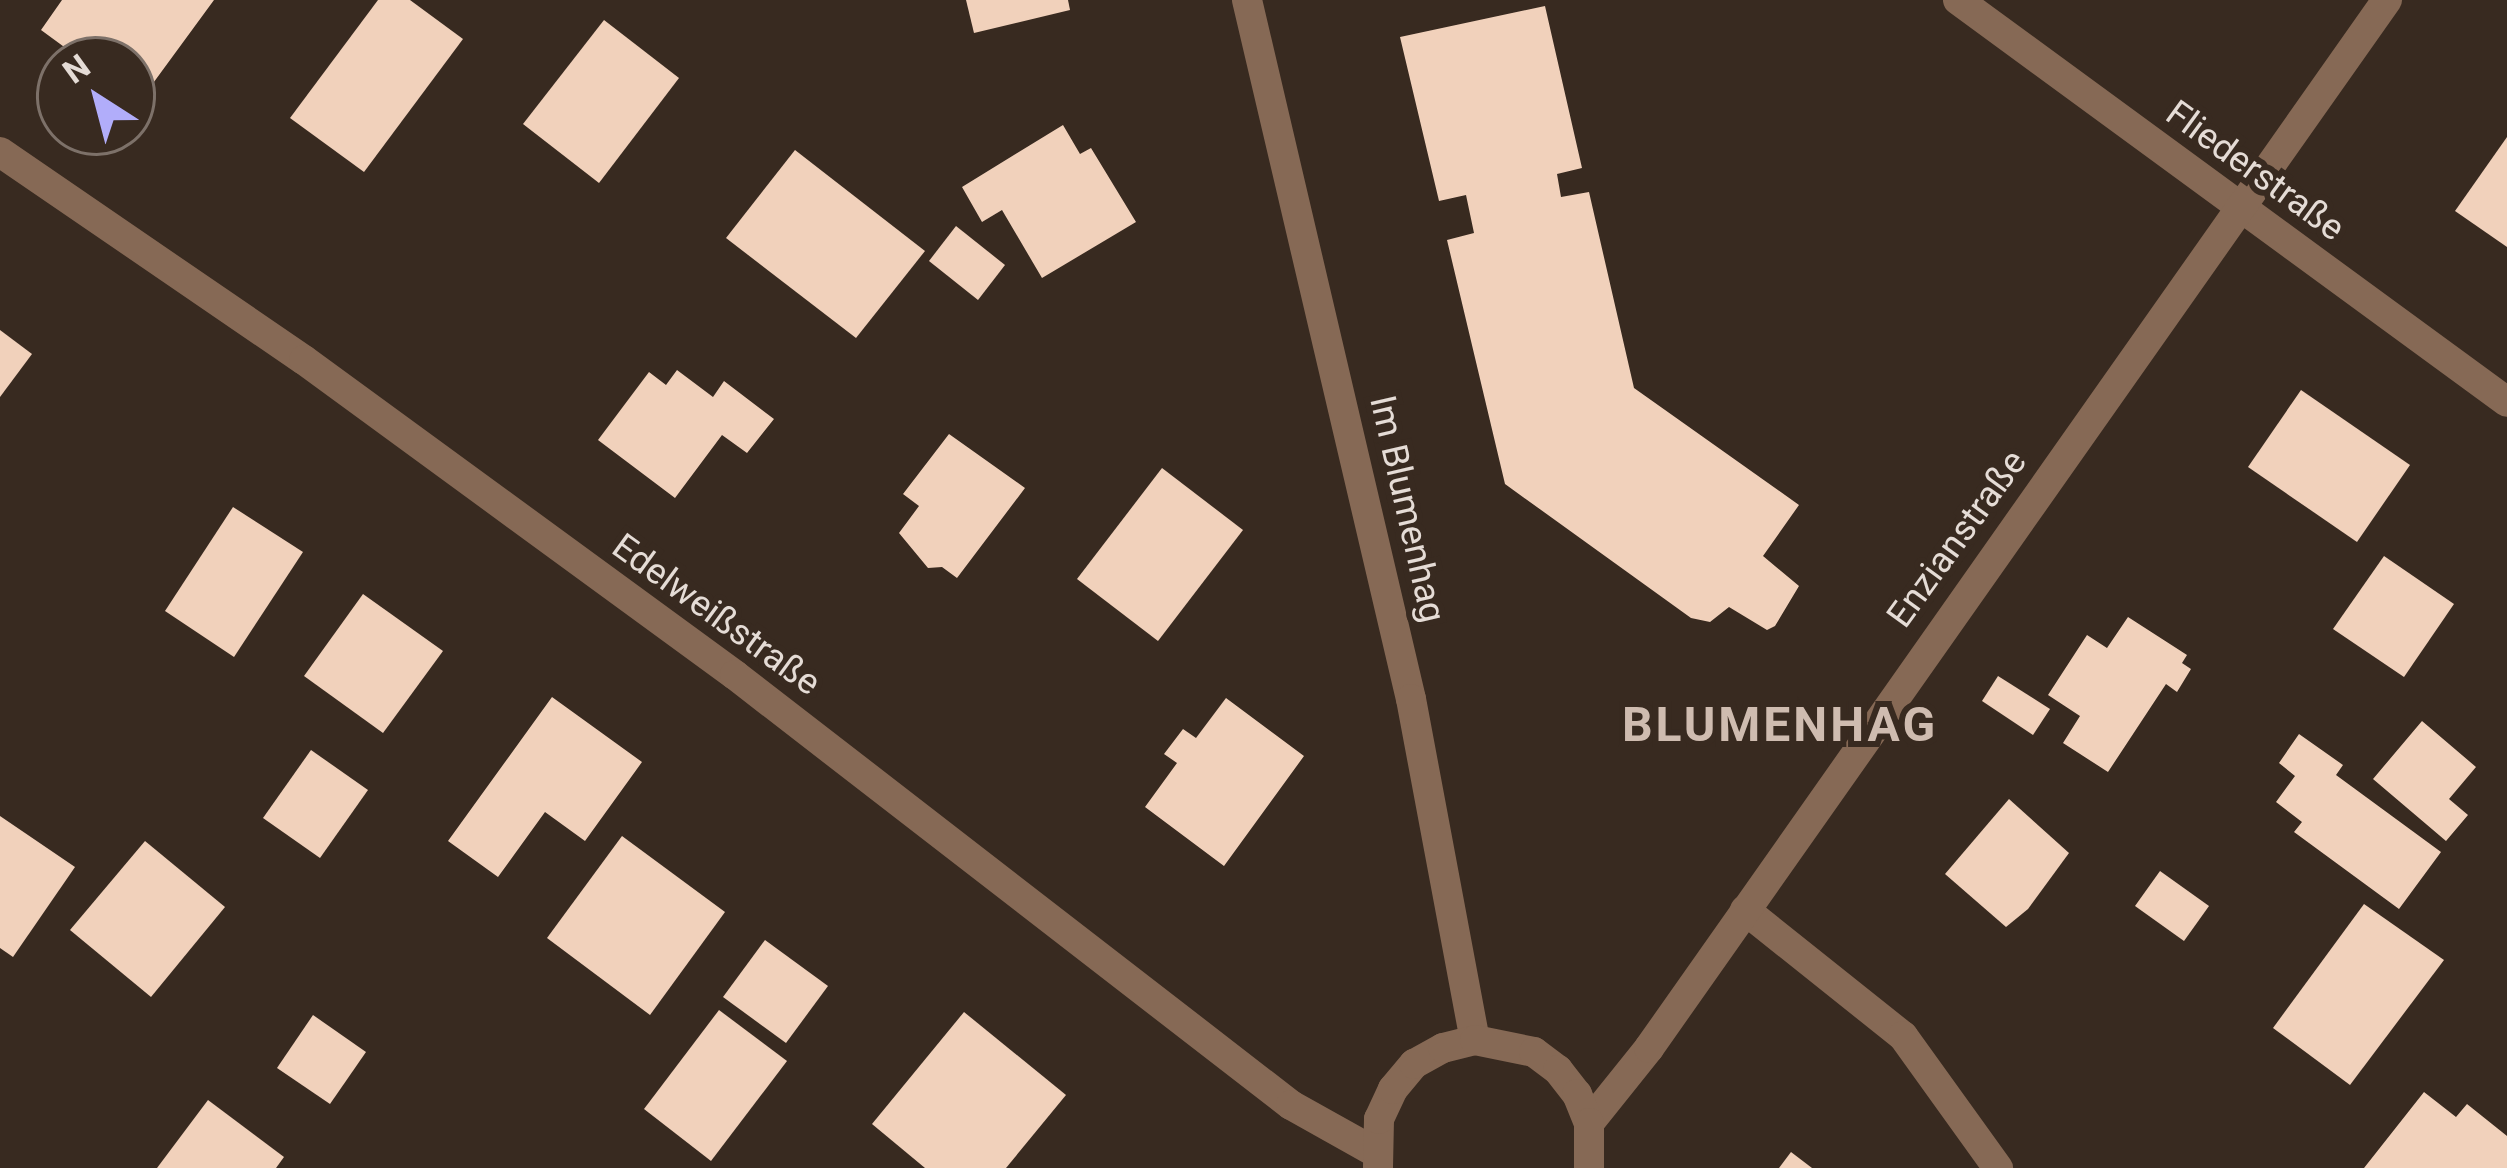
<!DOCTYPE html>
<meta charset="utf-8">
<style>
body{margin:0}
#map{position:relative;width:2507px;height:1168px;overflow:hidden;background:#382a20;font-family:Roboto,sans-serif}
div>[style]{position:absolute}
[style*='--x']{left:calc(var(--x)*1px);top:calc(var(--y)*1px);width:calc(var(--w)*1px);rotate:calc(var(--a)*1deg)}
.building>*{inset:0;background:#f1d1bb}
.minor>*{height:30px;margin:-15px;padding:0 15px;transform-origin:15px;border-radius:15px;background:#866955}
span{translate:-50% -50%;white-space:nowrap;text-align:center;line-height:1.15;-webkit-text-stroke:12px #382a20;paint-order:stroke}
.street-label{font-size:36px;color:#e5dcd6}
.district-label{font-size:48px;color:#cfbcb0;font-weight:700;letter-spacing:3px}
.north{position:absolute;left:36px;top:36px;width:120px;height:120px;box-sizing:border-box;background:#382a20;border:3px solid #7d7169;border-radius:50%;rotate:324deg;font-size:33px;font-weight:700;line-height:48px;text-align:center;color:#e5dcd6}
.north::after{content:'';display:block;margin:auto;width:42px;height:54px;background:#b1adfa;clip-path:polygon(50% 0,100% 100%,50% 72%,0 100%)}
</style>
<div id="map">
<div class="building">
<i style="clip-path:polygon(62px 0,214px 0,140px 101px,132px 96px,132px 60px,82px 60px,41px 30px)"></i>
<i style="clip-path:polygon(378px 0,410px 0,463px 39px,364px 172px,290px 118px)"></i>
<i style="clip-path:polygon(966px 0,1068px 0,1070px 10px,974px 33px)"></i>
<i style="clip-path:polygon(1545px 6px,1582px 168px,1557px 174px,1561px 197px,1589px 192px,1634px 388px,1799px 505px,1763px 556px,1799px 586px,1775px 626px,1767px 630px,1729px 607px,1710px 622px,1691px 618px,1505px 484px,1447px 240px,1474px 233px,1466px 195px,1439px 201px,1400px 37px)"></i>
<i style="clip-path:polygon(604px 20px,679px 78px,599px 183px,523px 124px)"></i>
<i style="clip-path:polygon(1063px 125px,1080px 154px,1091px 148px,1136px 222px,1042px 278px,1002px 210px,982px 222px,962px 187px)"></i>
<i style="clip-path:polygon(2507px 137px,2507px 247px,2455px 211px)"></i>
<i style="clip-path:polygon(795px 150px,925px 251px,856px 338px,726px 238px)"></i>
<i style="clip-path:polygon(956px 226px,1005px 265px,978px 300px,929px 261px)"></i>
<i style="clip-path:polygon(0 330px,32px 354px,0 397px)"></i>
<i style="clip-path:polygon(677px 370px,713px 397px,724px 381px,774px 419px,747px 453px,722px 435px,675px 498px,598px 440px,649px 372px,666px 385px)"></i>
<i style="clip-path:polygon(2301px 390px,2410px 465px,2357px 542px,2248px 467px)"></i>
<i style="clip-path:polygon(949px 434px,1025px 488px,957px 578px,942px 567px,928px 568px,899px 533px,919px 506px,903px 494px)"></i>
<i style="clip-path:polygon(1162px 468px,1243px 530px,1158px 641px,1077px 579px)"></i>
<i style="clip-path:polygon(233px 507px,303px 552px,234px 657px,165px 611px)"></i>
<i style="clip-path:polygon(2384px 556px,2454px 604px,2404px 677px,2333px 629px)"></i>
<i style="clip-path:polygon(363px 594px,443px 651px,383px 733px,304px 676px)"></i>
<i style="clip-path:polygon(2128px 617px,2187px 655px,2182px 663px,2191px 669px,2177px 692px,2166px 684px,2108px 772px,2063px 743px,2080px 716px,2048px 695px,2087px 635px,2107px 648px)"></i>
<i style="clip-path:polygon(1998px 676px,2050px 709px,2033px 735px,1982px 701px)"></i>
<i style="clip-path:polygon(552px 697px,642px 762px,585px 841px,545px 812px,498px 877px,448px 841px)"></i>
<i style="clip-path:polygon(1226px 698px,1304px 756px,1224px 866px,1145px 807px,1177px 763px,1164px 754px,1183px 729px,1196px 738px)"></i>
<i style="clip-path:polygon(2422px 721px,2476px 767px,2449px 799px,2468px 815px,2446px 841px,2373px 779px)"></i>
<i style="clip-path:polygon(2299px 734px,2343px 765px,2336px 775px,2441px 852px,2399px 909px,2294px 832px,2302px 822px,2276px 802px,2295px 776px,2279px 763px)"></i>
<i style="clip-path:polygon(311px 750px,368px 790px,320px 858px,263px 818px)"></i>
<i style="clip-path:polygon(2009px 799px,2069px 853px,2028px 909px,2006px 927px,1945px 874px)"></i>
<i style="clip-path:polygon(0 816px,75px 867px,13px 957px,0 948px)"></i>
<i style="clip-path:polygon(622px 836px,725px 912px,650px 1015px,547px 938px)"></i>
<i style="clip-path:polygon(145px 841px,225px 907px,151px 997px,70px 930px)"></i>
<i style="clip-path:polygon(2160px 871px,2209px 906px,2184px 941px,2135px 906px)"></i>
<i style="clip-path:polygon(2364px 904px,2444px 960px,2350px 1085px,2273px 1028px)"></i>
<i style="clip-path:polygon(765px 940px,828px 986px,786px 1043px,723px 997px)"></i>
<i style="clip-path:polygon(719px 1010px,787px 1061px,711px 1161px,644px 1109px)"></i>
<i style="clip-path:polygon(964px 1012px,1066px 1095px,1006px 1168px,925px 1168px,872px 1124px)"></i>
<i style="clip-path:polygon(313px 1015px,366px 1052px,330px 1104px,277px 1068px)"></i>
<i style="clip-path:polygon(2424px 1092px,2456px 1117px,2467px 1104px,2507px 1136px,2507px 1168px,2364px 1168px)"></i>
<i style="clip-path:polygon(208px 1100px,284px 1157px,276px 1168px,157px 1168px)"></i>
<i style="clip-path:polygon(1791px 1152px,1812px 1168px,1779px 1168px)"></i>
</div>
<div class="minor">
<i style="--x:1247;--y:0;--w:718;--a:76.8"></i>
<i style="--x:1411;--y:699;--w:347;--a:79.4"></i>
<i style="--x:1958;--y:0;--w:680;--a:36.21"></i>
<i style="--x:0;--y:152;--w:368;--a:34.4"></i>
<i style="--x:304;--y:360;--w:534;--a:36.16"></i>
<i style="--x:735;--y:675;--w:703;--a:37.72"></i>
<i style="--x:1291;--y:1105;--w:96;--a:29.2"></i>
<i style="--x:1745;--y:910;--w:202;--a:38.6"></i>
<i style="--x:1903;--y:1036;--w:163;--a:54.3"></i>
<i style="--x:1589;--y:1123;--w:96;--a:-51.3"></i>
<i style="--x:1649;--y:1048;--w:1282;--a:-54.85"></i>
<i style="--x:1378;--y:1167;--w:48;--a:-88.8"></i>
<i style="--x:1379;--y:1119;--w:33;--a:-65"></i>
<i style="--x:1393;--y:1089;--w:33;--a:-50"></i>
<i style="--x:1414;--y:1064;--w:33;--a:-29"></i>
<i style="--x:1443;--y:1048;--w:33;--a:-14"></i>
<i style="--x:1475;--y:1040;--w:60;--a:11.5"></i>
<i style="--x:1534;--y:1052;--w:30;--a:37"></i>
<i style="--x:1558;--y:1070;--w:31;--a:52"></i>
<i style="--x:1577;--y:1094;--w:31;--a:68"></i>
<i style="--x:1589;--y:1123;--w:45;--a:90"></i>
</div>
<div class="street-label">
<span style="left:2255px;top:171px;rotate:36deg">Fliederstraße</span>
<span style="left:1407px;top:509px;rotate:77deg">Im Blumenhag</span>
<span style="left:1957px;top:539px;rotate:-54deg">Enzianstraße</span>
<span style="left:716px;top:615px;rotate:36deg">Edelweißstraße</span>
</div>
<div class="district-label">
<span style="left:1780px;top:725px">BLUMENHAG</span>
</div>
<div class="north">N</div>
</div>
